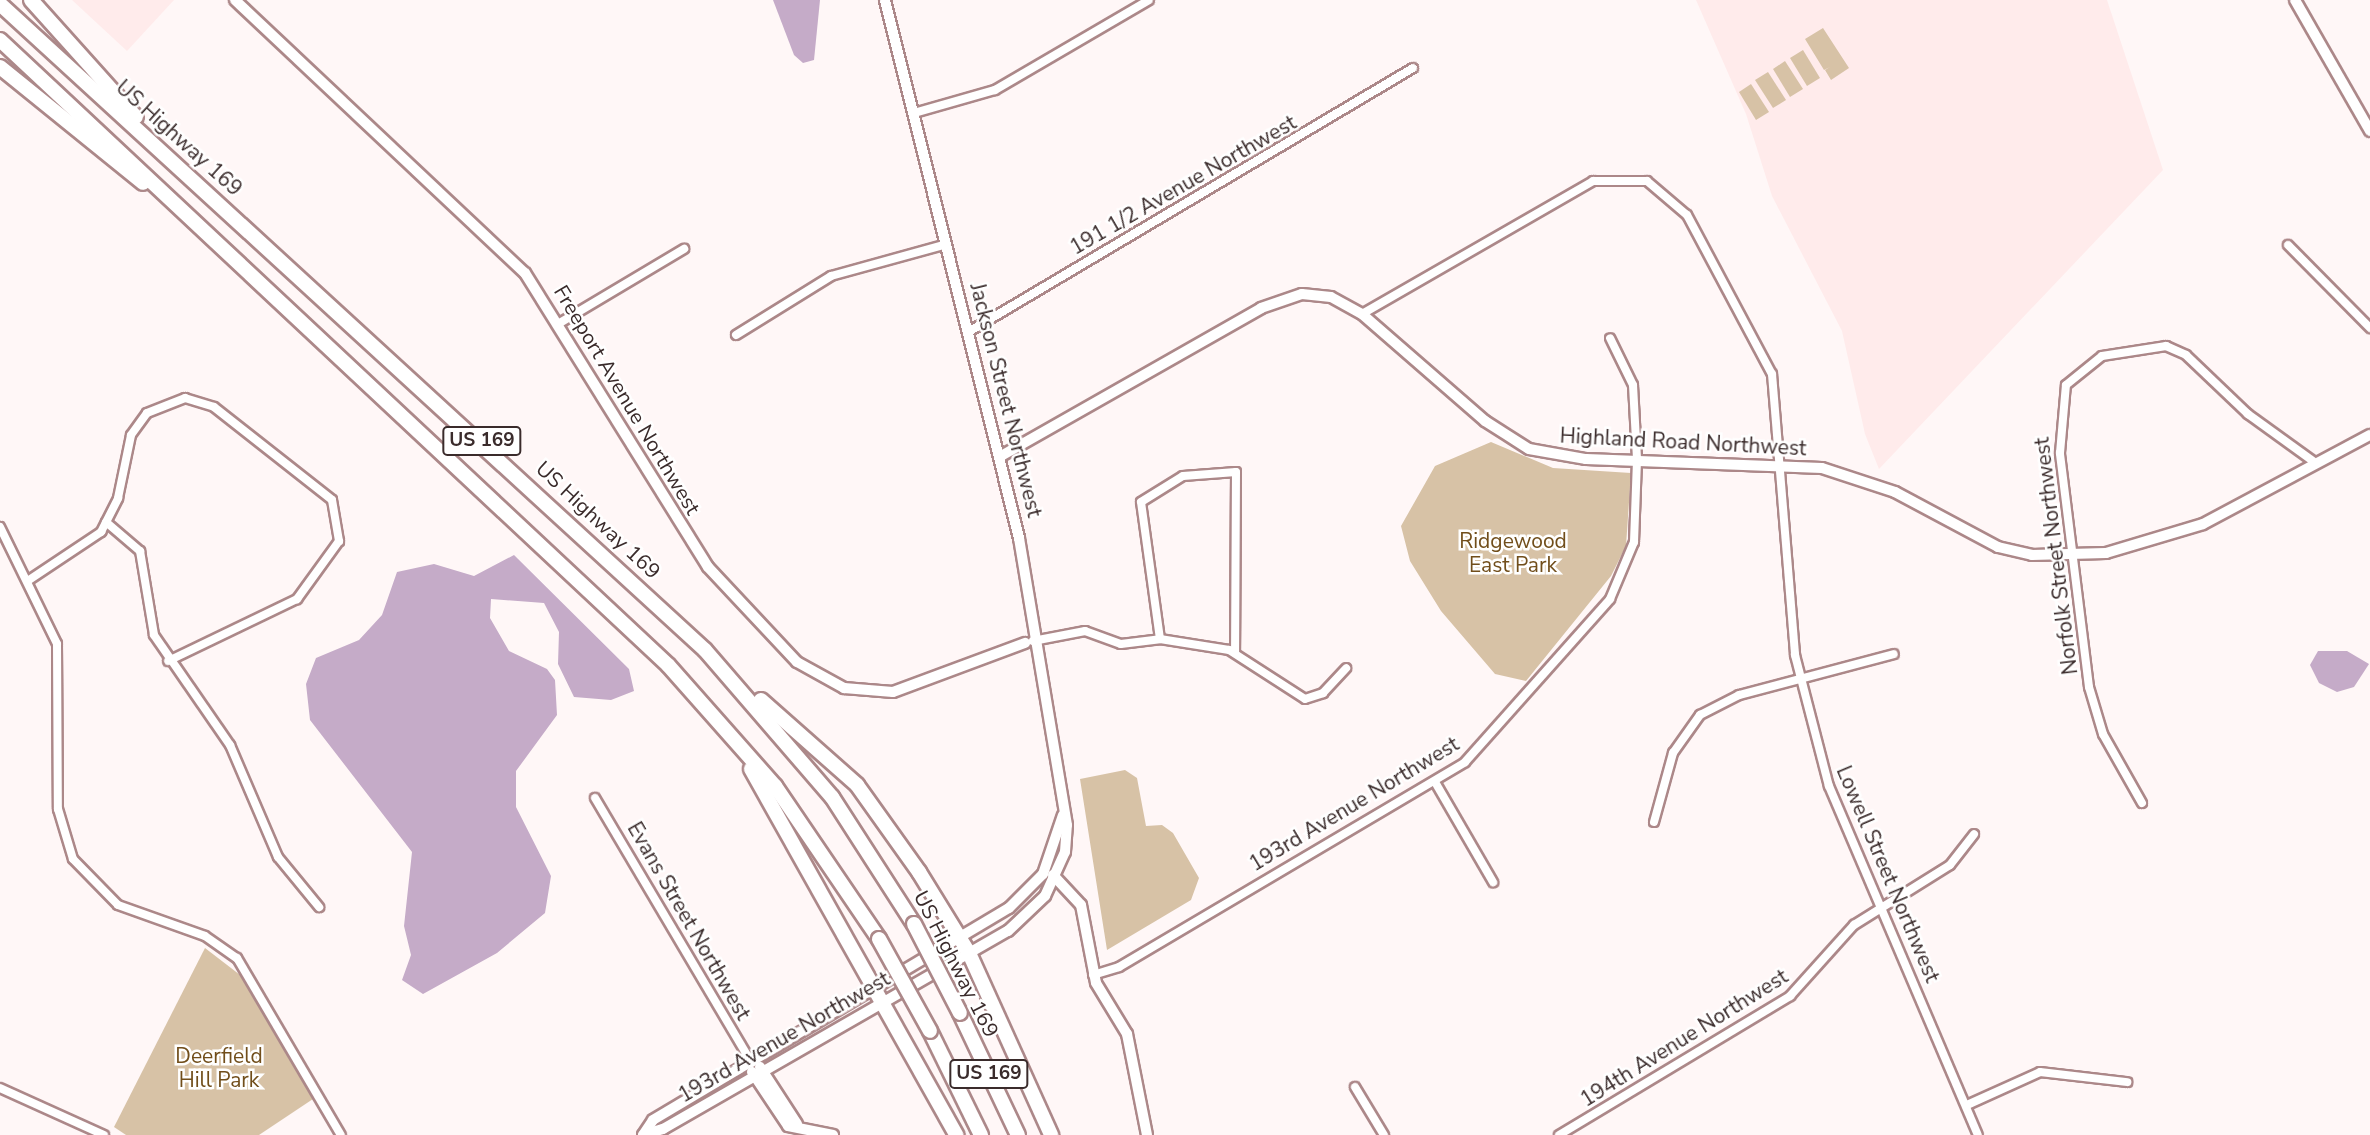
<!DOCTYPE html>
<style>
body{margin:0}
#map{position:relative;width:2370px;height:1135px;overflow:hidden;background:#fff7f7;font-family:"Nunito Sans",sans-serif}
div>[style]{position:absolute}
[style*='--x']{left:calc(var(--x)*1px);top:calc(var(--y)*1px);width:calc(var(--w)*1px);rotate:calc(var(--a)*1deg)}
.built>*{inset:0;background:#ffebeb}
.green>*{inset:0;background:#d7c2a6}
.water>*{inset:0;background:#c5abc8}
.roads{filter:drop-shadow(2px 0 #ac8889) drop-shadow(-2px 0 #ac8889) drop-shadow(0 2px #ac8889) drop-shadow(0 -2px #ac8889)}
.street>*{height:8px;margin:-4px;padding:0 4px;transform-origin:4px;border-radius:4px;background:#fff}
.secondary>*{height:10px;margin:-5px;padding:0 5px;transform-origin:5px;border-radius:5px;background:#fff}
.highway>*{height:14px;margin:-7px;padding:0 7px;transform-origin:7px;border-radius:7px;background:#fff}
.bridges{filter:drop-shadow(2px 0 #ac8889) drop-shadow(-2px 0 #ac8889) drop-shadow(0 2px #ac8889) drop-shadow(0 -2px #ac8889)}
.highway-bridge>*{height:14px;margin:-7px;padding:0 7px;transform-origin:7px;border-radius:7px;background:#fff}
span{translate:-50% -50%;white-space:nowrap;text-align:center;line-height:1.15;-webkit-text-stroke:5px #fff;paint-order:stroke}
.shield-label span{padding:2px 5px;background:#fff;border:2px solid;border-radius:5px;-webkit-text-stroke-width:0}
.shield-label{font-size:19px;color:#3a2b2b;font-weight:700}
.street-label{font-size:21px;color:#3a2b2b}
.park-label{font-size:21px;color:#714e1b}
</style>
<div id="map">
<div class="built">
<i style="clip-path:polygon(72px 0,174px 0,127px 51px)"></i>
<i style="clip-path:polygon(1696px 0,2107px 0,2163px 170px,1879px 469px,1865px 434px,1842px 331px,1772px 196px,1746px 114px)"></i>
</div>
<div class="green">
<i style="clip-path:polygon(1823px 28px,1849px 68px,1831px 80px,1825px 70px,1830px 67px,1824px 70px,1805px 39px)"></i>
<i style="clip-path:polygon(1803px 50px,1820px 78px,1807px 86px,1790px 58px)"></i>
<i style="clip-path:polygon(1785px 61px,1803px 89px,1790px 97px,1773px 69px)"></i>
<i style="clip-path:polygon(1768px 72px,1786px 100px,1773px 108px,1755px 80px)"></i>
<i style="clip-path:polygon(1751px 84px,1769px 112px,1756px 120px,1739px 92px)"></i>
<i style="clip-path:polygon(1491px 442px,1553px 468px,1631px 473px,1626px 546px,1611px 576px,1526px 681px,1495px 674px,1441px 611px,1410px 561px,1401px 526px,1435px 466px)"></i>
<i style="clip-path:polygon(1125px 770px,1137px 778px,1146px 826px,1162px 825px,1173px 833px,1199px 878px,1191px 900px,1107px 950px,1080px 779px)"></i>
<i style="clip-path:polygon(205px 948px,244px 978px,313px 1099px,259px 1135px,126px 1135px,114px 1127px)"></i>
</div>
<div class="water">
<i style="clip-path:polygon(773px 0,820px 0,814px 60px,803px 63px,794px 55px)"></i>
<i style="clip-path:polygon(514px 555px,629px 669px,634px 691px,611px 700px,574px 697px,558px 664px,559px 632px,544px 603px,491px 599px,490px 618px,509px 651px,547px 669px,555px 680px,557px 715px,516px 771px,516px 807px,551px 876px,545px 913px,497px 953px,423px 994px,402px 980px,411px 955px,404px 926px,412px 852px,310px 720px,306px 684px,316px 658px,359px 640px,382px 615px,397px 572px,434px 564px,474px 576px)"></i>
<i style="clip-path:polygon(2318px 651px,2347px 651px,2369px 664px,2354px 687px,2337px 692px,2319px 683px,2310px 665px)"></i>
</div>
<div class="roads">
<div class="street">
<i style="--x:914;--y:113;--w:84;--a:-15.9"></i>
<i style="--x:995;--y:90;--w:178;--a:-30.3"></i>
<i style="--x:2288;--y:245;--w:117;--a:45.3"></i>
<i style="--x:1362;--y:314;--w:267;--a:-29.9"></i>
<i style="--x:1593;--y:181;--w:54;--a:0"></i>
<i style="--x:1647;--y:181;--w:52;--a:40.4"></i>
<i style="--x:1687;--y:215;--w:180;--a:61.9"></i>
<i style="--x:1772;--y:374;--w:282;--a:85.3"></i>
<i style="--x:1795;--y:655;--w:135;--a:75.5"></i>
<i style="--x:1829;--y:786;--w:379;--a:66.9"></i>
<i style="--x:558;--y:324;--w:147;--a:-30.8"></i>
<i style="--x:970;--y:331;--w:515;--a:-30.7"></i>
<i style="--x:736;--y:335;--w:112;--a:-31.8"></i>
<i style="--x:831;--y:276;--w:120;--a:-15.4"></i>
<i style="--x:106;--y:522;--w:45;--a:40.5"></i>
<i style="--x:140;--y:551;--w:85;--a:80.5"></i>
<i style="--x:154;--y:635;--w:134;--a:55.4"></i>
<i style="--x:230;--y:745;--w:122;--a:66.8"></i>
<i style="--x:278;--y:857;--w:65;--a:50.6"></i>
<i style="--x:0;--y:527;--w:130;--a:64"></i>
<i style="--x:57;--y:644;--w:165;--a:89.7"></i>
<i style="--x:58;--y:809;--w:52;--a:73.3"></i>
<i style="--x:73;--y:859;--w:64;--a:45.6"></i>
<i style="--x:118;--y:905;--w:92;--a:19.6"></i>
<i style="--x:205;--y:936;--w:39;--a:35"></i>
<i style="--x:237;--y:958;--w:205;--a:59.6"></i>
<i style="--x:29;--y:580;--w:87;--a:-33.7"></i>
<i style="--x:101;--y:532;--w:38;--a:-63"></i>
<i style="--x:118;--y:498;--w:64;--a:-78.3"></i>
<i style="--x:131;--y:435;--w:27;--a:-54"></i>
<i style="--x:147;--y:413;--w:41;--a:-21.5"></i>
<i style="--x:185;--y:398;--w:30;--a:17"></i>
<i style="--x:214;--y:407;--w:150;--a:38.2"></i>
<i style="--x:332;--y:500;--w:42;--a:80.3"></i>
<i style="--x:339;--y:541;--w:72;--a:125.9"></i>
<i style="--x:297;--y:599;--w:143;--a:154.3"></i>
<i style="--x:1160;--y:639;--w:138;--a:-97.9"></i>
<i style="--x:1141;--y:502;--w:49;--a:-31.8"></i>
<i style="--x:1183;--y:476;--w:53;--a:-4.3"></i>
<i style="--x:1236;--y:472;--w:180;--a:90.3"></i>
<i style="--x:1033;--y:641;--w:53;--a:-10.9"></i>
<i style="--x:1085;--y:631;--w:38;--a:20"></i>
<i style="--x:1121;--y:644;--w:39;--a:-7"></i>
<i style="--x:1160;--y:639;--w:70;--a:9.1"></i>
<i style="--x:1229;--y:650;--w:90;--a:32.8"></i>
<i style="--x:1305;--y:699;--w:19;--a:-18"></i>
<i style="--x:1323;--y:693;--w:34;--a:-47"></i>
<i style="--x:1435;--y:782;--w:116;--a:59.9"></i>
<i style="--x:595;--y:798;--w:308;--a:59.4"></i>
<i style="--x:2142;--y:803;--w:79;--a:-119.5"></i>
<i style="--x:2103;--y:734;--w:49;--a:-106.6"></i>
<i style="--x:2089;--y:687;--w:236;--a:-97.1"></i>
<i style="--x:2060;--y:453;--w:68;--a:-85"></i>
<i style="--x:2066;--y:385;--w:46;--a:-38.9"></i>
<i style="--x:2102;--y:356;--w:65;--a:-8.9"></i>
<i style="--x:2166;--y:346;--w:22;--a:24"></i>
<i style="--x:2186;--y:355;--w:86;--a:43.6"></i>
<i style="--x:2248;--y:414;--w:80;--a:35.9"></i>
<i style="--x:1654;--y:822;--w:72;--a:-74.6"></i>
<i style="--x:1673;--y:753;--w:47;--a:-54.6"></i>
<i style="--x:1700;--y:715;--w:44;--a:-27.1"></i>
<i style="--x:1739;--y:695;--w:160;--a:-14.8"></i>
<i style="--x:1093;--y:975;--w:27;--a:-17"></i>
<i style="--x:1119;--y:967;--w:402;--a:-30.6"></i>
<i style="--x:1465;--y:762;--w:218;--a:-48.3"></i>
<i style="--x:1610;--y:599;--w:62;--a:-67.2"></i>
<i style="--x:1634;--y:542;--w:83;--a:-87.9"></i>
<i style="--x:1637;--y:459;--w:74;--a:-93.1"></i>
<i style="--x:1633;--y:385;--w:52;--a:-116.1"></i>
<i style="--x:1355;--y:1087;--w:56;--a:58.9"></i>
<i style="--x:0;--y:1088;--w:114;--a:24.3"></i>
<i style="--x:1967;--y:1105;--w:80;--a:-24.3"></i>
<i style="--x:2040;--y:1072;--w:88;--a:6.6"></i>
<i style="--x:1559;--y:1135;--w:270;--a:-31"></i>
<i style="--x:1790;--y:996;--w:96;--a:-48"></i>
<i style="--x:1854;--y:925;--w:113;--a:-32"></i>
<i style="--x:1950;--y:865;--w:39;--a:-52"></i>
</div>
<div class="secondary">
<i style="--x:235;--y:0;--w:398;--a:43.3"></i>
<i style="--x:525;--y:273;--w:346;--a:58.1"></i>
<i style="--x:708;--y:567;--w:130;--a:46.9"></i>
<i style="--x:797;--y:662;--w:54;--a:29"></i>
<i style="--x:844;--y:688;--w:49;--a:4.7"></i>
<i style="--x:893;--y:692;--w:141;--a:-20.4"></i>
<i style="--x:2295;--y:0;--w:151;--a:60.2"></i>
<i style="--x:1001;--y:456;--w:299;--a:-29.6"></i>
<i style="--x:1261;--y:308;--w:43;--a:-18.9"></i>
<i style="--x:1302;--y:294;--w:29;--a:6"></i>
<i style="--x:1331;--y:297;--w:35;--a:29"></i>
<i style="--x:1362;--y:314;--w:163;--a:41"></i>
<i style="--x:1485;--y:421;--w:52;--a:32.5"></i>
<i style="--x:1529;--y:449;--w:58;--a:10"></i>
<i style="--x:1586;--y:459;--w:236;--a:2.2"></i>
<i style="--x:1822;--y:468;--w:77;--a:18.2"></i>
<i style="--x:1895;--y:492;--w:117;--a:28.1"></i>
<i style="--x:1998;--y:547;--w:35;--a:13"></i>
<i style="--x:2032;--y:555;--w:74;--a:-1.5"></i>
<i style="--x:2106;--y:553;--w:101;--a:-16.6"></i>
<i style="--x:2203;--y:524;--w:189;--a:-28.1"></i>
<i style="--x:1053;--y:875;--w:41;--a:47"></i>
<i style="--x:1081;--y:905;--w:79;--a:79.1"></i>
<i style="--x:1096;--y:983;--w:60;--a:58.7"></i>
<i style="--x:1127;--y:1034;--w:103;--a:78.8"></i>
<i style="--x:760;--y:1067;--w:68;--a:57"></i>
<i style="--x:752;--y:1072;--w:65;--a:56.3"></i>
<i style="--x:788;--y:1126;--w:46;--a:11.3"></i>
<i style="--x:643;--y:1135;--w:21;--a:-17"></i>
<i style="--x:663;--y:1129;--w:398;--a:-29.9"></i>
<i style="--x:1008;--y:931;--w:51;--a:-43.4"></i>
<i style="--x:1045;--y:896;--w:48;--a:-65.6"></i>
<i style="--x:1065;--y:852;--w:27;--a:-86"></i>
<i style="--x:1067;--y:825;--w:291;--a:-99.5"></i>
<i style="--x:1019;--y:538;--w:554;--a:-103.99"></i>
<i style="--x:643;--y:1135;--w:18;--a:-56"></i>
<i style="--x:653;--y:1120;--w:414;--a:-30.8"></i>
<i style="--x:1009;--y:908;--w:48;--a:-45"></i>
<i style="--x:1043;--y:874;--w:62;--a:-71.3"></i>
</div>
<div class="highway">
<i style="--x:31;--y:0;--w:157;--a:48.1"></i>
<i style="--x:0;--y:4;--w:956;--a:42.5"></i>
<i style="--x:705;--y:650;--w:194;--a:49.2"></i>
<i style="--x:832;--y:797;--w:151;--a:57.2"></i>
<i style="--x:0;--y:40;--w:915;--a:43.1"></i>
<i style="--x:668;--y:665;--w:162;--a:48.5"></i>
<i style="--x:775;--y:786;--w:185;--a:55.8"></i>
<i style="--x:0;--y:67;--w:184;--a:39"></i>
<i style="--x:761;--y:700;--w:128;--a:41.5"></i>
<i style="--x:857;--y:785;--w:107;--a:54.5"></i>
<i style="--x:919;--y:872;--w:95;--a:58.3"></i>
<i style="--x:969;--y:953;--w:200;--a:65.7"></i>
<i style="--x:751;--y:769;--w:420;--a:60.7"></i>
<i style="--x:960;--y:1013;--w:135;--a:64.6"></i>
<i style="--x:930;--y:1031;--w:116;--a:63.9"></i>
</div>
</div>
<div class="bridges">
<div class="highway-bridge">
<i style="--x:914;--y:924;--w:100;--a:62.7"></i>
<i style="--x:879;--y:939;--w:105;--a:61"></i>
</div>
</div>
<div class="shield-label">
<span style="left:482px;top:441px">US 169</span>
<span style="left:989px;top:1074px">US 169</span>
</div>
<div class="street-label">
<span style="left:179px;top:138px;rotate:42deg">US Highway 169</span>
<span style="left:1183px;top:185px;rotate:-30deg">191 1/2 Avenue Northwest</span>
<span style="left:627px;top:400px;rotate:59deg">Freeport Avenue Northwest</span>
<span style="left:1006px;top:400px;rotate:76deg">Jackson Street Northwest</span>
<span style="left:1683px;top:442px;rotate:3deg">Highland Road Northwest</span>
<span style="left:598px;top:520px;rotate:43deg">US Highway 169</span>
<span style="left:2056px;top:556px;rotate:-97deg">Norfolk Street Northwest</span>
<span style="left:1354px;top:804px;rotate:-31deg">193rd Avenue Northwest</span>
<span style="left:1888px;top:874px;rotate:67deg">Lowell Street Northwest</span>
<span style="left:689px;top:921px;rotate:60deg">Evans Street Northwest</span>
<span style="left:956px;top:964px;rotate:63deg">US Highway 169</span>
<span style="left:784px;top:1037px;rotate:-30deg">193rd Avenue Northwest</span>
<span style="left:1684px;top:1038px;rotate:-32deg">194th Avenue Northwest</span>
</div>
<div class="park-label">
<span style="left:1513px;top:553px">Ridgewood<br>East Park</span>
<span style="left:219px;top:1068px">Deerfield<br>Hill Park</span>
</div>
</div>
